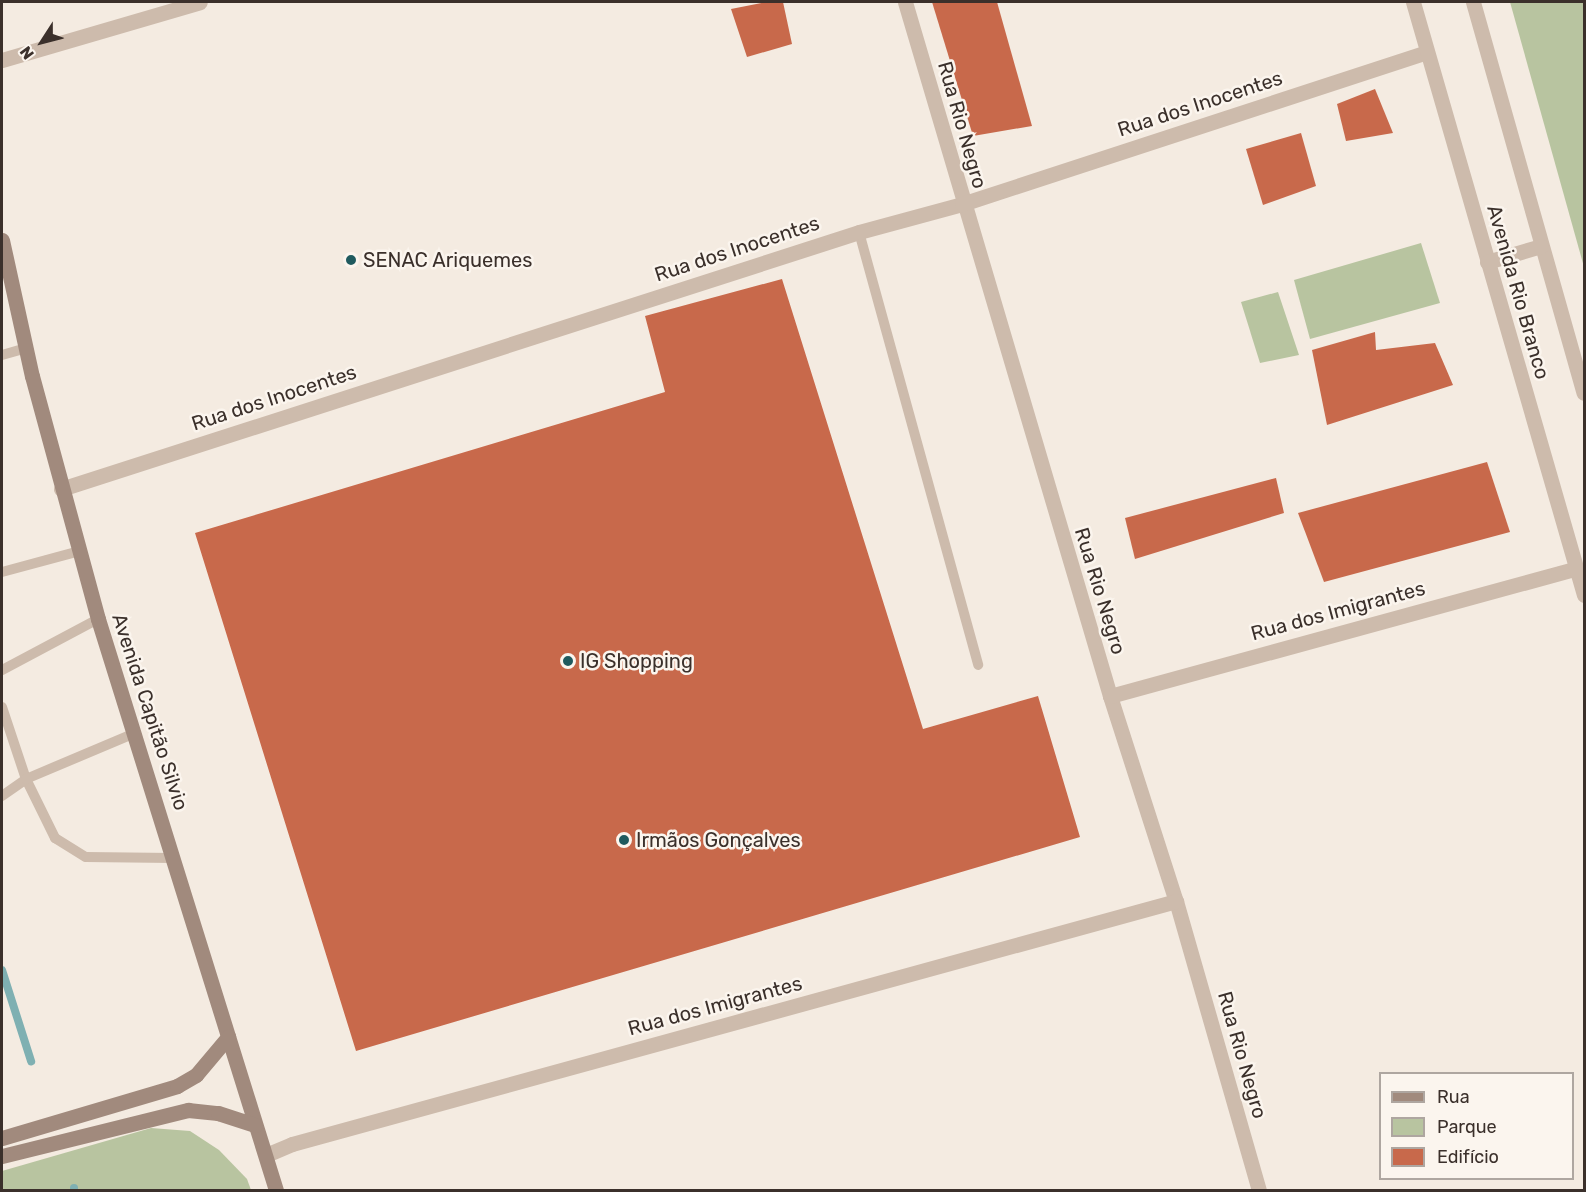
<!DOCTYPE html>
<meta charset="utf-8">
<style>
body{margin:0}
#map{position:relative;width:1586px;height:1192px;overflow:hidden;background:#f4ebe1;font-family:Rubik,sans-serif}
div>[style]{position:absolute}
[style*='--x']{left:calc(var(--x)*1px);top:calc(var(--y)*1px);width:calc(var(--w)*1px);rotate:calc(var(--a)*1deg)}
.green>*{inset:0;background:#b8c4a0}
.stream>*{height:8px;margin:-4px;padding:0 4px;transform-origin:4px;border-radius:4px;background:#7fb0b2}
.building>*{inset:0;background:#c8694b}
.service>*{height:10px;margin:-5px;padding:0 5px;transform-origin:5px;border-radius:5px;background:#cdbbac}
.minor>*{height:15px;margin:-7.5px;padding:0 7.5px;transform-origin:7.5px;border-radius:7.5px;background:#cdbbac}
.tertiary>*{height:15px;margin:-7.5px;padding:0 7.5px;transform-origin:7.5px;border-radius:7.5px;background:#cdbbac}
.secondary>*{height:15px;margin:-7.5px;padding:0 7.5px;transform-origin:7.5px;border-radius:7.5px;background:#a18a7d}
.dots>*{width:16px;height:16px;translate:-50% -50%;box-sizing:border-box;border:3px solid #fbf5ee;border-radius:50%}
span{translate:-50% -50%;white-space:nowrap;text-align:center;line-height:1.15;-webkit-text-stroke:5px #fbf5ee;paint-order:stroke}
.street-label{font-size:20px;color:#3b302b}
.poi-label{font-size:20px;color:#3b302b}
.left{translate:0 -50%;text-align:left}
.frame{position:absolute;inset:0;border:3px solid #3b302b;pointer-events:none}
.legend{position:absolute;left:1379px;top:1072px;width:195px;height:108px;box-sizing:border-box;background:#fbf5ee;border:2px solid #aea6a0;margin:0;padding:8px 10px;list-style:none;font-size:18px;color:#3b302b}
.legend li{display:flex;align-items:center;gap:12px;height:30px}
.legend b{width:30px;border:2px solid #aea6a0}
.north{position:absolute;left:12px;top:12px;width:60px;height:60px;-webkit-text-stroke:4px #fbf5ee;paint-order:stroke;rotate:234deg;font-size:16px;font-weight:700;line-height:24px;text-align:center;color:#3b302b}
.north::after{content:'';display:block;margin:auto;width:21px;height:27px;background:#3b302b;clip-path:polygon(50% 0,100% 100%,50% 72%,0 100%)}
</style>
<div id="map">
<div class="green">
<i style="clip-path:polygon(1510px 2px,1584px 2px,1584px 267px)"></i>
<i style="clip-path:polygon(1421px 243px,1440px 303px,1310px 339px,1294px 280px)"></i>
<i style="clip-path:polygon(1278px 292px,1299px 355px,1260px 363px,1241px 302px)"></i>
<i style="clip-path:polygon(151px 1128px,190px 1131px,219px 1150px,247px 1179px,251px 1190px,2px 1190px,2px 1171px)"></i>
</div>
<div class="stream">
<i style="--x:2;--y:970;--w:96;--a:72.3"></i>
<i style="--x:74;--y:1188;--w:2;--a:90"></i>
</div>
<div class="building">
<i style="clip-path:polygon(767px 2px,783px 2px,792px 44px,747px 57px,731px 9px)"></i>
<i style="clip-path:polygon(932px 2px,997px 2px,1032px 126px,973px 136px)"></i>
<i style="clip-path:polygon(1375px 89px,1393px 133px,1346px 141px,1337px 104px)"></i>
<i style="clip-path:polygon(1301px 133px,1316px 186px,1263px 205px,1246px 149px)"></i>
<i style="clip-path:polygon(782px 279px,923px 729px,1038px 696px,1080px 837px,356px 1051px,195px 533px,665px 392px,645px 316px)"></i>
<i style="clip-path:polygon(1375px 332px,1376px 350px,1435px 343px,1453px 385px,1327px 425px,1312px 350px)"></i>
<i style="clip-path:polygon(1487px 462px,1510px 532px,1324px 582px,1298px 513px)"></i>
<i style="clip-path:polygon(1276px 478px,1284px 513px,1135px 559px,1125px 518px)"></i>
</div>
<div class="service">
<i style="--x:859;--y:232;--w:449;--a:74.6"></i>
<i style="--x:2;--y:355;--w:25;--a:-16"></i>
<i style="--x:2;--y:572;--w:81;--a:-15.1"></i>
<i style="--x:2;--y:670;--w:109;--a:-28"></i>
<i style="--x:2;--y:707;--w:76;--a:71.6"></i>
<i style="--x:26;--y:779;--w:66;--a:63.8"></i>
<i style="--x:55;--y:838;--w:36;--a:32"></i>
<i style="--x:86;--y:857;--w:87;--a:0.7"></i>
<i style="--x:2;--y:796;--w:29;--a:-35"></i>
<i style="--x:26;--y:779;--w:118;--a:-22.9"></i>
</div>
<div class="minor">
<i style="--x:905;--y:2;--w:724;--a:73.54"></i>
<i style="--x:1110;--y:696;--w:215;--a:72.2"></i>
<i style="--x:1176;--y:901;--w:301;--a:74"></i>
<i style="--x:2;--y:60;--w:206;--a:-16.3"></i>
<i style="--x:61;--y:489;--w:838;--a:-17.85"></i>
<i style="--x:859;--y:232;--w:107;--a:-15.2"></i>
<i style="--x:962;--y:204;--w:488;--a:-18.1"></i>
<i style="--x:1110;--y:696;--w:484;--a:-15.3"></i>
<i style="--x:266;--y:1155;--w:28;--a:-23"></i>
<i style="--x:292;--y:1144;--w:917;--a:-15.37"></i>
</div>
<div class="tertiary">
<i style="--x:1413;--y:2;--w:617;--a:73.91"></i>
<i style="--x:1473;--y:2;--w:406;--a:74.2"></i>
<i style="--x:1487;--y:262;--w:56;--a:-16.5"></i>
</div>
<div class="secondary">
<i style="--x:2;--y:240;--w:139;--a:77.6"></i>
<i style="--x:32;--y:376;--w:252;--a:74.8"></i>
<i style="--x:98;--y:619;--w:598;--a:72.69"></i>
<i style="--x:2;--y:1138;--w:183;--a:-16.5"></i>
<i style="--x:177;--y:1086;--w:22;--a:-30"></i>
<i style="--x:196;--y:1075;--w:50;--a:-49.9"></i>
<i style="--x:2;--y:1156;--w:192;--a:-13.9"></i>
<i style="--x:188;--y:1110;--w:30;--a:6"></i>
<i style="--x:218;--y:1113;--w:39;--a:18"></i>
</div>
<div class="dots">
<i style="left:351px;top:260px;background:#1f5a5e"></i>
<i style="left:568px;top:661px;background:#1f5a5e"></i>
<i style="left:624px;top:840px;background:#1f5a5e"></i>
</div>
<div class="street-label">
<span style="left:1200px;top:104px;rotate:-18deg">Rua dos Inocentes</span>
<span style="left:962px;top:125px;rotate:74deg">Rua Rio Negro</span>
<span style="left:737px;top:249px;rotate:-18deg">Rua dos Inocentes</span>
<span style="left:1518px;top:292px;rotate:74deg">Avenida Rio Branco</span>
<span style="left:274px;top:398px;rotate:-18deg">Rua dos Inocentes</span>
<span style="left:1100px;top:591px;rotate:73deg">Rua Rio Negro</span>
<span style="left:1338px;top:611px;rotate:-15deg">Rua dos Imigrantes</span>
<span style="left:150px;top:712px;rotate:72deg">Avenida Capitão Silvio</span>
<span style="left:715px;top:1006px;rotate:-15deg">Rua dos Imigrantes</span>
<span style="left:1242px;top:1055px;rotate:74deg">Rua Rio Negro</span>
</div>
<div class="poi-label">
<span class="left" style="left:363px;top:260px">SENAC Ariquemes</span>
<span class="left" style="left:580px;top:661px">IG Shopping</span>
<span class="left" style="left:636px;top:840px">Irmãos Gonçalves</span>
</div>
<div class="frame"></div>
<ul class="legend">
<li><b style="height:8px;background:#a18a7d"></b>Rua</li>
<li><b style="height:16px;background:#b8c4a0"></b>Parque</li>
<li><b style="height:16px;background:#c8694b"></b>Edifício</li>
</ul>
<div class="north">N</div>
</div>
